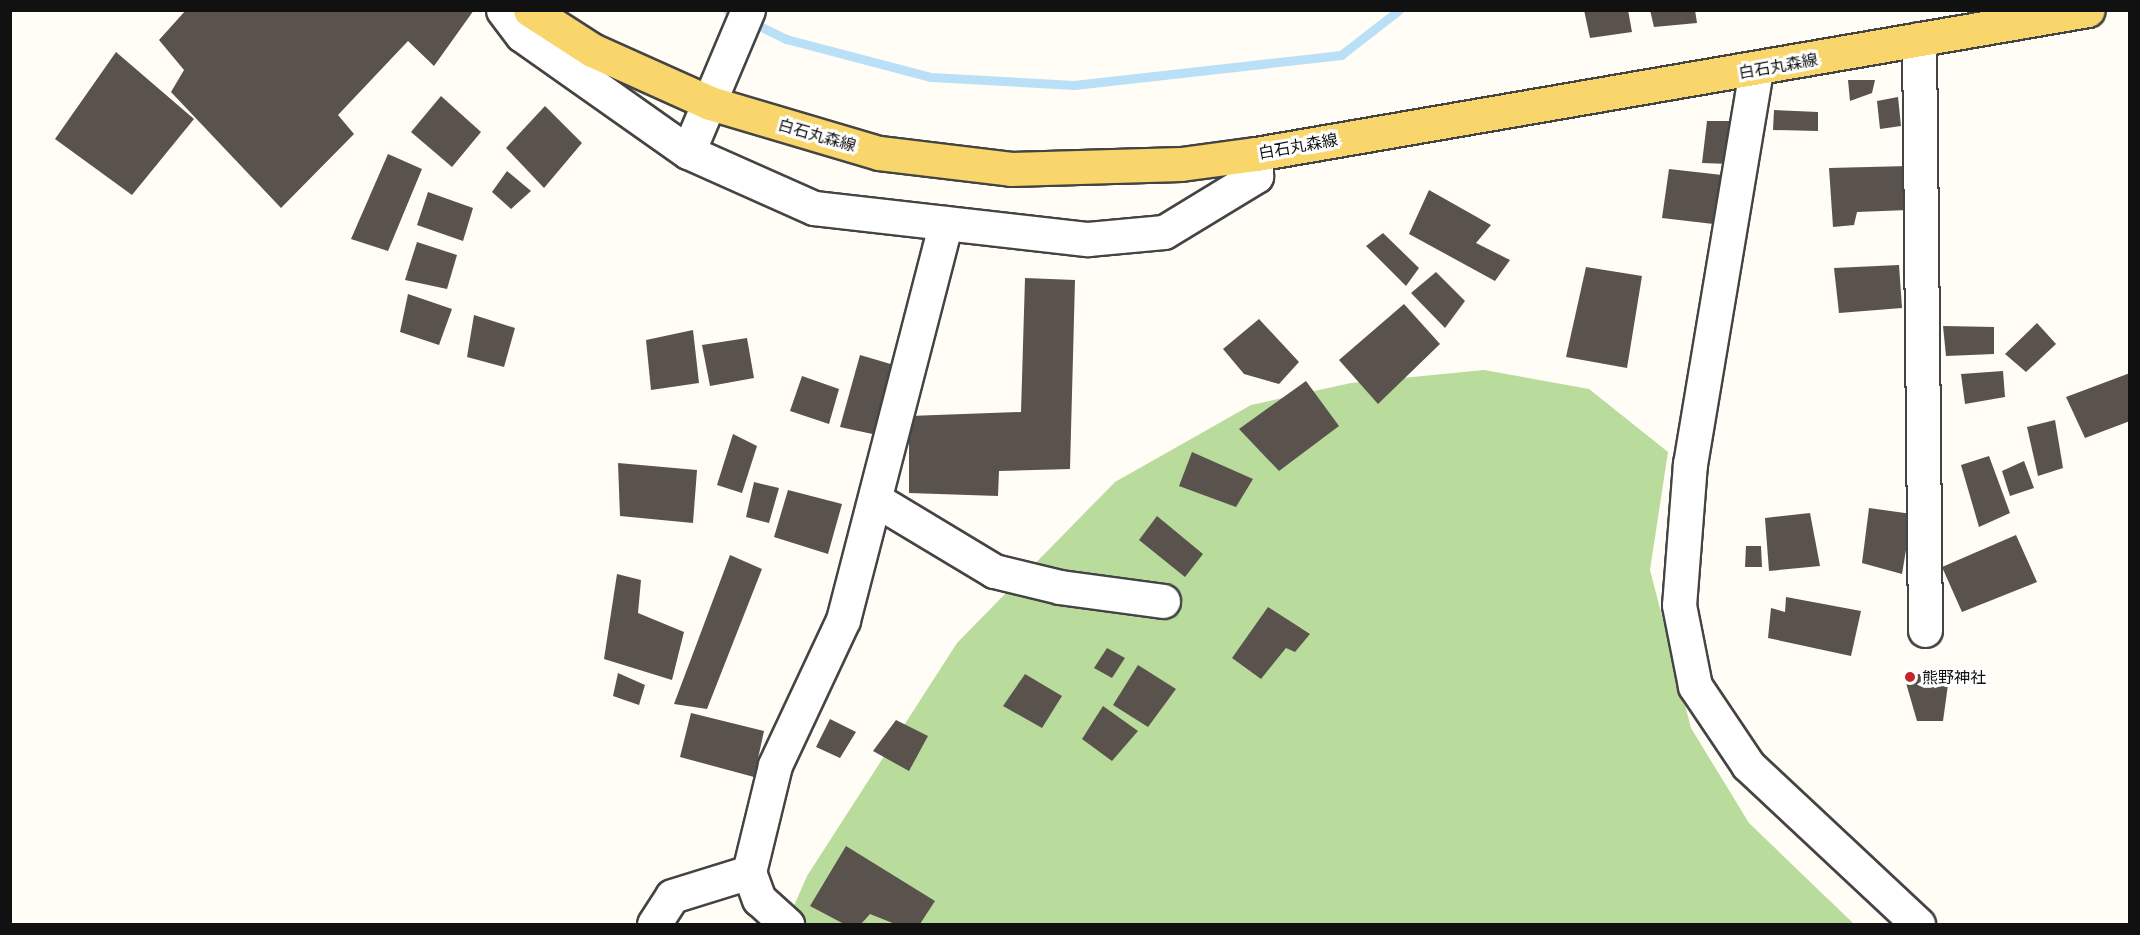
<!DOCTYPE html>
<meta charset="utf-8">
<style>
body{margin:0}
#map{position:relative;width:2140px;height:935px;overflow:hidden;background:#fffdf5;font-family:"Source Serif 4","Noto Sans JP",serif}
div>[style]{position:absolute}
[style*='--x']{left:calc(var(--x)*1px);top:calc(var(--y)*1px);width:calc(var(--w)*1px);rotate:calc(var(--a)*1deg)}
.forest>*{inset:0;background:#b9dc9c}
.stream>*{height:9px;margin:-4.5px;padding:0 4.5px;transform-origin:4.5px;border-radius:4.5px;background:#b9e0f7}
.building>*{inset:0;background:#5a524d}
.roads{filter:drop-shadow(2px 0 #444) drop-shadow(-2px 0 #444) drop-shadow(0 2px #444) drop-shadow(0 -2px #444)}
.minor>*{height:33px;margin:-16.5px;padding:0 16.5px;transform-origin:16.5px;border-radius:16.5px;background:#fff}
.major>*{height:33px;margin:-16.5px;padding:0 16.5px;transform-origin:16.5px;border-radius:16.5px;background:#f9d66b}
.dots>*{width:16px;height:16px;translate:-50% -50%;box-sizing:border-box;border:3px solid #fff;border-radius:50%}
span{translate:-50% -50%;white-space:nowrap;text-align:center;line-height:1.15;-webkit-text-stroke:6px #fff;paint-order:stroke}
.street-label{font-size:16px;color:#111}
.poi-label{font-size:16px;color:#111}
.left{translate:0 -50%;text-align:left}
.frame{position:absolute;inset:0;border:12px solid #111;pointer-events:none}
</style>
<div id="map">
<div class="forest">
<i style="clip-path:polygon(1484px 370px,1589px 389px,1668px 452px,1650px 570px,1691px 728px,1749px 823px,1854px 924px,786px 924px,807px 876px,957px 643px,1115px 482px,1251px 405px,1351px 383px)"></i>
</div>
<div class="stream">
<i style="--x:727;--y:10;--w:66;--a:26.2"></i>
<i style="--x:786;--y:39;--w:150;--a:14.7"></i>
<i style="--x:931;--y:77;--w:143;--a:3.2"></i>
<i style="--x:1074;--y:85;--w:269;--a:-6.4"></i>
<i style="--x:1341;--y:55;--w:73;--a:-37.8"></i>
</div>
<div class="building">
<i style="clip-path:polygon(186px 10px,474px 10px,434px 66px,408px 41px,338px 115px,354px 134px,281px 208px,171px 92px,184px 70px,159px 40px)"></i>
<i style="clip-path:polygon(1584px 10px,1628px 10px,1632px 32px,1590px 38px)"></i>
<i style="clip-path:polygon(1650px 10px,1695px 10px,1697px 23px,1654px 27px)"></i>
<i style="clip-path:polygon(116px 52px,194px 119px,132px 195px,55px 139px)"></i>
<i style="clip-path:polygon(1848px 80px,1875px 80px,1872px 93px,1850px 101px)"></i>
<i style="clip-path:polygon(441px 96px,481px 132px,452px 167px,411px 132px)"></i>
<i style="clip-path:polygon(1898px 97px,1901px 126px,1880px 129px,1877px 101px)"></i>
<i style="clip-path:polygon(545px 106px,582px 143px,544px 188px,506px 148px)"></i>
<i style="clip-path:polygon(1774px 110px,1818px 112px,1818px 131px,1773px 130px)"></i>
<i style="clip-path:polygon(1707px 121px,1737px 121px,1730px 164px,1702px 163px)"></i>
<i style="clip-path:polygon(388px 154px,422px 169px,388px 251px,351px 239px)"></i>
<i style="clip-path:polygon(1909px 166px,1908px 210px,1857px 212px,1854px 225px,1833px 227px,1829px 168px)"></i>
<i style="clip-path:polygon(1669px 169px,1731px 176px,1722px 225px,1662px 218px)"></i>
<i style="clip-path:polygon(507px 171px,531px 191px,511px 209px,492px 192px)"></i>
<i style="clip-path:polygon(1429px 190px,1491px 225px,1476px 243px,1510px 260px,1495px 281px,1409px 234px)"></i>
<i style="clip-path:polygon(428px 192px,473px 208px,463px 241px,417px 225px)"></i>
<i style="clip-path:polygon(1383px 233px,1419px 268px,1406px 286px,1366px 246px)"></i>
<i style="clip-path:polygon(417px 242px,457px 255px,447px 289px,405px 280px)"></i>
<i style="clip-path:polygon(1899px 265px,1902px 308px,1839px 313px,1834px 268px)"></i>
<i style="clip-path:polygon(1586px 267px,1642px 276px,1627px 368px,1566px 357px)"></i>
<i style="clip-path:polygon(1436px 272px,1465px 301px,1445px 328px,1411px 293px)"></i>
<i style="clip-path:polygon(1025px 278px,1075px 280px,1070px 469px,999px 471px,998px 496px,909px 493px,909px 416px,1021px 412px)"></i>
<i style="clip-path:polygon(408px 294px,452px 309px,439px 345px,400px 332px)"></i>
<i style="clip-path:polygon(1404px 304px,1440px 344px,1378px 404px,1339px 360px)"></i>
<i style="clip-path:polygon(474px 315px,515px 328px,504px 367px,467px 357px)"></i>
<i style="clip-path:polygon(1259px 319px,1299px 362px,1279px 384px,1244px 374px,1223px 349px)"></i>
<i style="clip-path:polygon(2037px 323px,2056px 344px,2026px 372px,2005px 354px)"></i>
<i style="clip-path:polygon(1943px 326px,1994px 327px,1994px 354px,1946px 356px)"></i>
<i style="clip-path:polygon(693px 330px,699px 383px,651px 390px,646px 340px)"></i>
<i style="clip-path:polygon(747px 338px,754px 378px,710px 386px,702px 345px)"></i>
<i style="clip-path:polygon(860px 355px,894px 365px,877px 435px,840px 427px)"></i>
<i style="clip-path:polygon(2003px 371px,2005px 397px,1965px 404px,1961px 374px)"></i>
<i style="clip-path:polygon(2130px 373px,2130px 421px,2085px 438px,2066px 397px)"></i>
<i style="clip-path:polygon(802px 376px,839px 389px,829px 424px,790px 411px)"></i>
<i style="clip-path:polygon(1306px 381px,1339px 426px,1279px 471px,1239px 429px)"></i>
<i style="clip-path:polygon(2055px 420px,2063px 468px,2038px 476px,2027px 427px)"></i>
<i style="clip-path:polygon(733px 434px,757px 446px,742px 493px,717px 485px)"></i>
<i style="clip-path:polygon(1192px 452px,1253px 479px,1236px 507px,1179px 486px)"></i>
<i style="clip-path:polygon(1989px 456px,2010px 513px,1979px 527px,1961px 465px)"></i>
<i style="clip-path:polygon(2024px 461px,2034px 488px,2010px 496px,2002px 471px)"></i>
<i style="clip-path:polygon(618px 463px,697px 470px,693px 523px,620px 516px)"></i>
<i style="clip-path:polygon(754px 482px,779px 488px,769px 523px,746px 517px)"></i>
<i style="clip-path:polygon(788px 490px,842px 504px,828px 554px,774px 537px)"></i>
<i style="clip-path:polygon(1869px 508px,1912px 514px,1902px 574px,1862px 563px)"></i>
<i style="clip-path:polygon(1810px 513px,1820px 566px,1769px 571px,1765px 518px)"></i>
<i style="clip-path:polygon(1157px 516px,1203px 554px,1185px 577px,1139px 540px)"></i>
<i style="clip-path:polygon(2016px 535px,2037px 582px,1962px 612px,1942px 567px)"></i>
<i style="clip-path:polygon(1746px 546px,1761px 546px,1762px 567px,1745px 567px)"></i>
<i style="clip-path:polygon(730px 555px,762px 569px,707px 709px,674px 704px)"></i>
<i style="clip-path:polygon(617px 574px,641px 580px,638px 613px,684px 632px,672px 680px,604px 659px)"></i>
<i style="clip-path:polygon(1786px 597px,1861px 611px,1851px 656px,1768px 638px,1771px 608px,1785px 612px)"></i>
<i style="clip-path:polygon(1268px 607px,1310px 634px,1295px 652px,1286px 648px,1261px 679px,1232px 658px)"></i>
<i style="clip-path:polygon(1107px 648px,1125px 658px,1112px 678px,1094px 668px)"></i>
<i style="clip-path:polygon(1138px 665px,1176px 689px,1148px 727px,1113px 705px)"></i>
<i style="clip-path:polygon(1950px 670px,1943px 721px,1917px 721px,1904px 676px)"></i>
<i style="clip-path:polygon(618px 673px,645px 685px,639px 705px,613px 696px)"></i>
<i style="clip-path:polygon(1025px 674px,1062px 696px,1042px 728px,1003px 706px)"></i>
<i style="clip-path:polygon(1103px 706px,1138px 731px,1112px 761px,1082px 739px)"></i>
<i style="clip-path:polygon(691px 713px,764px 731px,754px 777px,680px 757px)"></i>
<i style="clip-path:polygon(830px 719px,856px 732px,840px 758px,816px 747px)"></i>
<i style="clip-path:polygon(896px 720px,928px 736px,909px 771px,873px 751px)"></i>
<i style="clip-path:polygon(846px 846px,935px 901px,920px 924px,895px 924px,870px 914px,861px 924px,844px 924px,810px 906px)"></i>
</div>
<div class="roads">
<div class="minor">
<i style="--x:503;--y:10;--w:31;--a:53"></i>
<i style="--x:522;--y:35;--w:203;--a:35.2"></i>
<i style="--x:688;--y:152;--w:138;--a:24"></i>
<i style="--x:814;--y:208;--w:276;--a:6.5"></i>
<i style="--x:1088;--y:239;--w:76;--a:-5.3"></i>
<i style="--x:1164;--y:232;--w:108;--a:-31.3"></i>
<i style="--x:1256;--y:176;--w:22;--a:-90"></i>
<i style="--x:1919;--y:39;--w:591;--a:89.42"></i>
<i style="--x:1756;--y:70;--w:399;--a:99.5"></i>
<i style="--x:1690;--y:463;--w:142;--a:94.4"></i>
<i style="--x:1679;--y:605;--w:83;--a:78.8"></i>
<i style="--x:1695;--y:686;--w:95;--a:56.1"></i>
<i style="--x:1748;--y:765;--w:233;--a:43.1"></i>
<i style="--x:688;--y:152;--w:154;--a:-67.1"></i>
<i style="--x:876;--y:500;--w:138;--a:31"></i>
<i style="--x:994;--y:571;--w:68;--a:13.6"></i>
<i style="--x:1060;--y:587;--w:104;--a:7.7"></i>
<i style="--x:749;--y:872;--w:29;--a:70"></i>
<i style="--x:759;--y:899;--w:38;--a:42"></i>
<i style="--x:654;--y:924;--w:33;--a:-57"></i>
<i style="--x:672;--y:896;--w:81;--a:-17.3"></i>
<i style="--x:749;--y:872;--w:110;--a:-76.3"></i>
<i style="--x:775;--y:765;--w:160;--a:-64.9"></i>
<i style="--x:843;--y:620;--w:410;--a:-75.5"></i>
</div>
<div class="major">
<i style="--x:530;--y:10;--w:74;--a:32.8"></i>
<i style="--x:592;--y:50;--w:129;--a:24.2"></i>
<i style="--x:710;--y:103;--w:176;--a:16.5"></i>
<i style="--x:879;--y:153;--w:133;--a:6.9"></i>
<i style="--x:1011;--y:169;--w:170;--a:-1.7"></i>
<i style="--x:1181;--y:164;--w:76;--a:-7.6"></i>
<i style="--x:1256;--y:154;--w:844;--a:-9.82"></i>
</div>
</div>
<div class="dots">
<i style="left:1910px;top:677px;background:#c4262e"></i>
</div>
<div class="street-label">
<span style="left:1778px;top:66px;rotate:-10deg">白石丸森線</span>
<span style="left:817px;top:135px;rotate:16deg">白石丸森線</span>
<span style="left:1298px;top:146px;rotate:-10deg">白石丸森線</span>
</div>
<div class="poi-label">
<span class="left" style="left:1922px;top:677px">熊野神社</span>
</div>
<div class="frame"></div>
</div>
